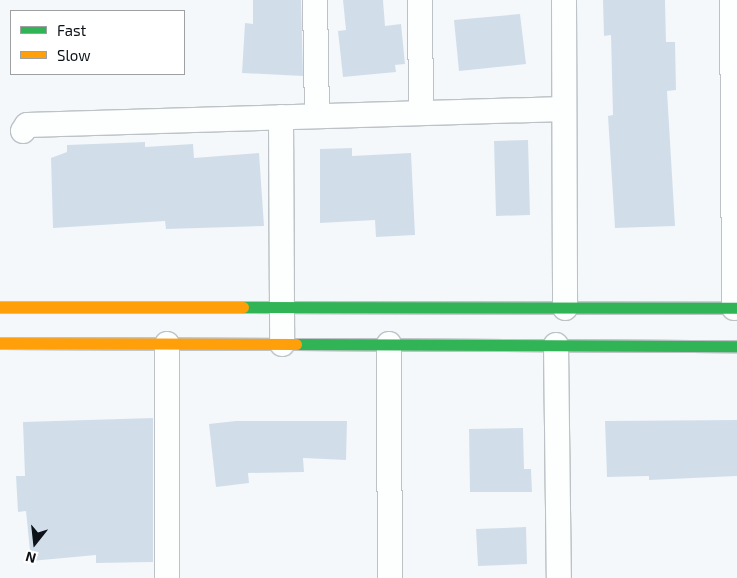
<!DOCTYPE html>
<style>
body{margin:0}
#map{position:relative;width:737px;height:578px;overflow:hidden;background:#f4f8fb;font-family:"Exo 2",sans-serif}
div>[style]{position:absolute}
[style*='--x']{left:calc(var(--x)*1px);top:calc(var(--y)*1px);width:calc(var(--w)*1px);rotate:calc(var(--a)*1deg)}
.building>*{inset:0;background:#d1deea}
.roads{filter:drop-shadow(1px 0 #bcc2c6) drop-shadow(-1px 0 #bcc2c6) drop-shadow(0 1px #bcc2c6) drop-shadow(0 -1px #bcc2c6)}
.street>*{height:24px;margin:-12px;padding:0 12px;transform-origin:12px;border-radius:12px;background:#fdfefe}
.fast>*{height:11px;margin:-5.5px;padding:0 5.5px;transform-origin:5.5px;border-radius:5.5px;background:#30b455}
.slow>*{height:11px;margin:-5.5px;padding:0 5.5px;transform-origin:5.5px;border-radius:5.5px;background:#ff9f0a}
span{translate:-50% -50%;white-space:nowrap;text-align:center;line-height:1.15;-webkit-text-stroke:5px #fff;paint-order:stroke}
.legend{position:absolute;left:10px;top:10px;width:175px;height:65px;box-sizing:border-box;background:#fff;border:1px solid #9ea0a2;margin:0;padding:6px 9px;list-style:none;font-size:15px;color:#0c1217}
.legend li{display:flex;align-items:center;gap:10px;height:25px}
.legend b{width:25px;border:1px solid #9ea0a2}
.north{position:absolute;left:10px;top:518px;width:50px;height:50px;-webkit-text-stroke:4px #fff;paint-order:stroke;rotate:196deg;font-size:14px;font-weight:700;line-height:20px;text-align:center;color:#0c1217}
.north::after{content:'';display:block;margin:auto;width:18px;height:22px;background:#0c1217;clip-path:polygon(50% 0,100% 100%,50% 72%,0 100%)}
</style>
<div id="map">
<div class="building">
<i style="clip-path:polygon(253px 0,301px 0,303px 76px,242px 73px,245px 23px,253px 24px)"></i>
<i style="clip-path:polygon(343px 0,383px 0,385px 26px,401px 24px,405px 64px,395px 65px,396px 72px,343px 77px,338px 31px,346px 30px)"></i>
<i style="clip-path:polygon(603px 0,665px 0,666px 42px,675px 42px,676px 90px,667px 91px,675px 226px,615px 228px,608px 116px,613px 115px,611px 35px,604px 36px)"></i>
<i style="clip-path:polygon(520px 14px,526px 64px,459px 71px,454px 20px)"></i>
<i style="clip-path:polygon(528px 140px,530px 215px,496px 216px,494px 141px)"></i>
<i style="clip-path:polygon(145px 142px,145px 147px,193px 144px,194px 158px,259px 153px,264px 226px,166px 229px,165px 221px,53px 228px,51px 158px,67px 152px,67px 145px)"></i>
<i style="clip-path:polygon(352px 148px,352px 156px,411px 153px,415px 235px,376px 237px,375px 220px,320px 223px,320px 149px)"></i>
<i style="clip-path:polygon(153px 418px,153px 562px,96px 563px,96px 555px,31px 561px,26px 511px,18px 512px,16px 476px,25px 476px,23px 422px)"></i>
<i style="clip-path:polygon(737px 420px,737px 476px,649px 480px,649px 476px,607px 477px,605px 421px)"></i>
<i style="clip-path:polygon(236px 421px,347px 421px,346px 460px,303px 458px,304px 472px,248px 473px,249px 483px,216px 487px,209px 424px)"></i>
<i style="clip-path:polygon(523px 428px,524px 469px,531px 469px,532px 492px,470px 492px,469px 429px)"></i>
<i style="clip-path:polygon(526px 527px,527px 564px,478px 566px,476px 529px)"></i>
</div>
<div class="roads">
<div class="street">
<i style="--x:315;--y:0;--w:116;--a:89"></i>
<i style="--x:420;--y:0;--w:113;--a:89.5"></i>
<i style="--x:564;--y:0;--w:308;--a:89.8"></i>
<i style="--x:732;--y:0;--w:308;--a:89.6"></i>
<i style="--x:281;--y:117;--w:227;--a:89.7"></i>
<i style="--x:23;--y:131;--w:7;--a:-56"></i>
<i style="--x:27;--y:125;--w:537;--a:-1.71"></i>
<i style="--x:389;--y:344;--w:234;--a:89.8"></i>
<i style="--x:556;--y:345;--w:233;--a:89.3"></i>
<i style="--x:167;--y:578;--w:234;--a:-90"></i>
</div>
<div class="fast">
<i style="--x:243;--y:307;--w:494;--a:0.1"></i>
<i style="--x:296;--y:344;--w:441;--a:0.3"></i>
</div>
<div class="slow">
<i style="--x:0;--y:307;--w:243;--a:0"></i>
<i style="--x:0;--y:343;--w:296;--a:0.2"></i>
</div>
</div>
<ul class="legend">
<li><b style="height:6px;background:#30b455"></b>Fast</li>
<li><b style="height:6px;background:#ff9f0a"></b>Slow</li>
</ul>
<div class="north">N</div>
</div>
